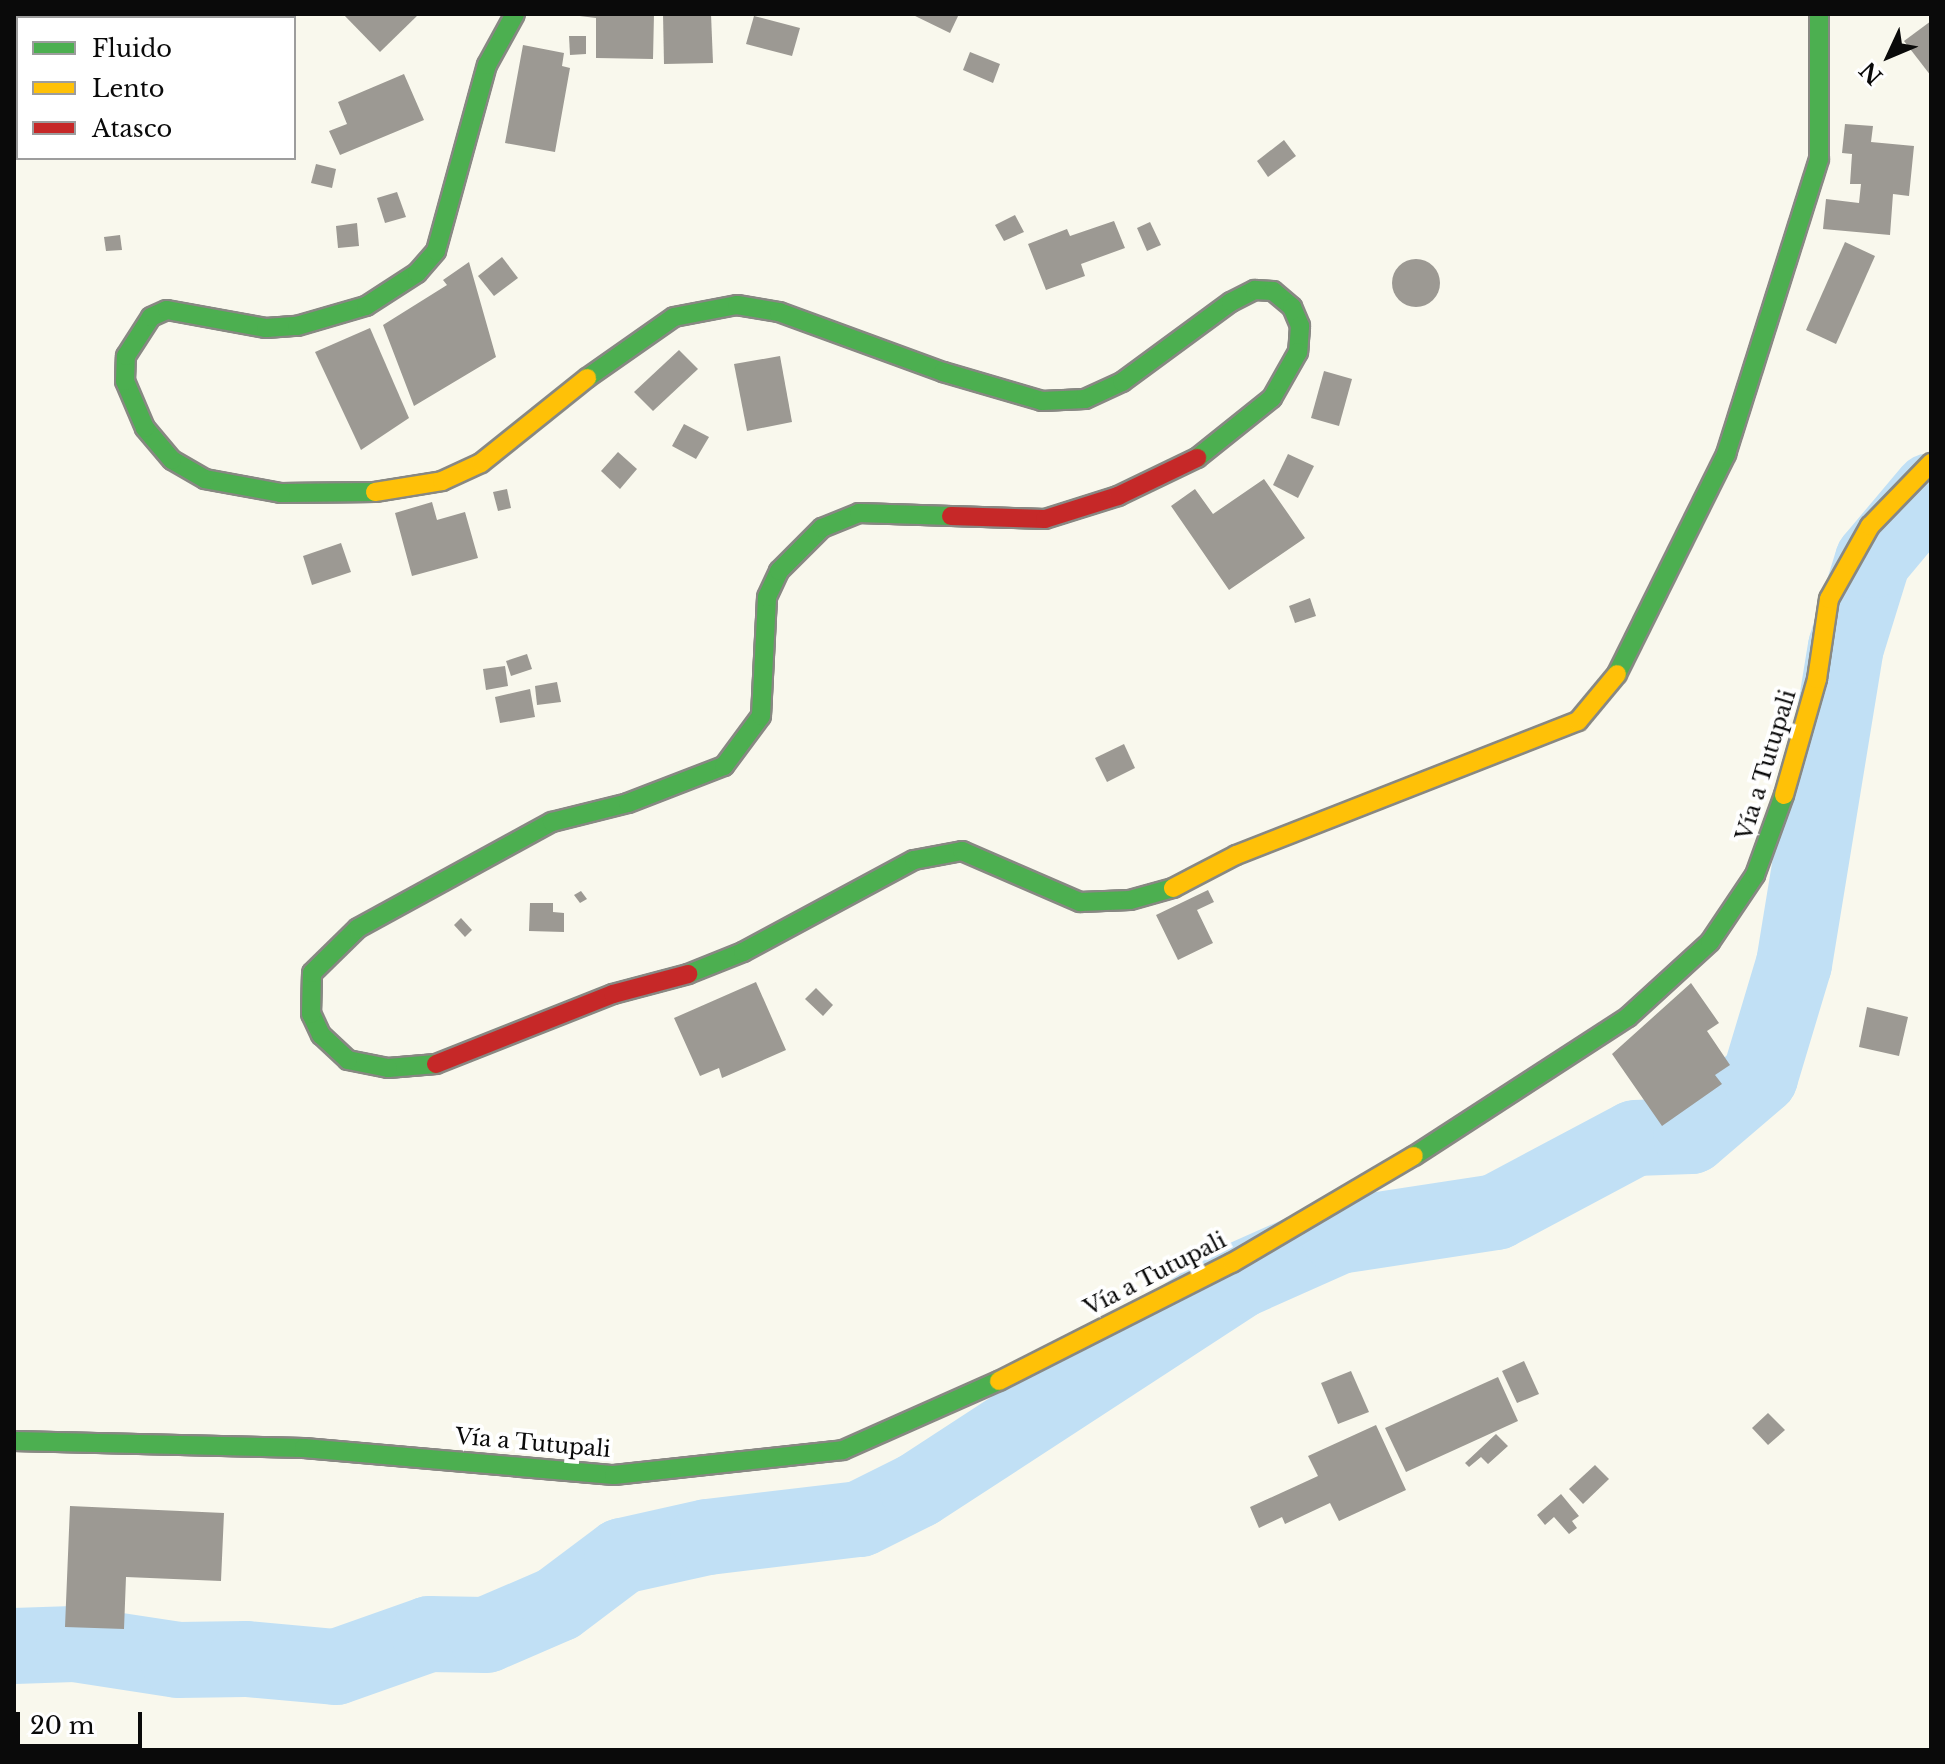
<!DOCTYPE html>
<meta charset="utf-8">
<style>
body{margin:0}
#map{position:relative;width:1945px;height:1764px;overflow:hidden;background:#f9f8ed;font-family:"Libre Baskerville",serif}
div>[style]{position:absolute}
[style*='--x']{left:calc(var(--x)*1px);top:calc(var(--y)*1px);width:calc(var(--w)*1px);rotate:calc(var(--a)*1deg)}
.river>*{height:76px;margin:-38px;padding:0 38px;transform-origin:38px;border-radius:38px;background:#c1e0f5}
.building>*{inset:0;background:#9c9993}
.round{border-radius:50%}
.roads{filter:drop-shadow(2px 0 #888883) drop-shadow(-2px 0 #888883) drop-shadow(0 2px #888883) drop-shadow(0 -2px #888883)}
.fast>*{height:18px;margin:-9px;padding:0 9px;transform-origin:9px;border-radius:9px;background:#4caf50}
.slow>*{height:18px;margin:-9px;padding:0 9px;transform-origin:9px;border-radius:9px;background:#ffc107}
.jam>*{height:18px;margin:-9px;padding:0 9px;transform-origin:9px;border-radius:9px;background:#c62828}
span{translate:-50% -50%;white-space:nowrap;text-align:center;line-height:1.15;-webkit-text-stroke:8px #fff;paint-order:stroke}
.street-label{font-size:22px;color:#0a0a0a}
.frame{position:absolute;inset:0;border:16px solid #0a0a0a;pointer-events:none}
.legend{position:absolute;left:16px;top:16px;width:280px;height:144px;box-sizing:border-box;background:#fff;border:2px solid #9d9d9d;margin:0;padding:10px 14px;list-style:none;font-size:24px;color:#0a0a0a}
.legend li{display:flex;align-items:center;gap:16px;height:40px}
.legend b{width:40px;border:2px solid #9d9d9d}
.north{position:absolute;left:1849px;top:16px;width:80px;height:80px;-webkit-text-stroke:6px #fff;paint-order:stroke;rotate:226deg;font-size:22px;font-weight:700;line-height:32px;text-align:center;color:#0a0a0a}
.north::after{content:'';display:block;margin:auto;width:28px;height:36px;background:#0a0a0a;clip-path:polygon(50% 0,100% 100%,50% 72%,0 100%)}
.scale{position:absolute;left:16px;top:1712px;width:126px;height:36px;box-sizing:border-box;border:4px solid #0a0a0a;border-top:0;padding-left:10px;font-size:24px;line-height:28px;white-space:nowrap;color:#0a0a0a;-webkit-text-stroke:6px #fff;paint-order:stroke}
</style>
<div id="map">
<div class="river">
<i style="--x:14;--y:1646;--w:60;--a:-1.9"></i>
<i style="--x:74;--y:1644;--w:105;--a:8.7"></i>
<i style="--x:178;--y:1660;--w:68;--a:-0.8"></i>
<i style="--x:246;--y:1659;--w:90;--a:5.1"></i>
<i style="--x:336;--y:1667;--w:99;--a:-19.5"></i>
<i style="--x:429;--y:1634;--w:57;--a:1"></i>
<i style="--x:486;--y:1635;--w:78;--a:-23.3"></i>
<i style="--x:558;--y:1604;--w:80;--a:-36.9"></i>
<i style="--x:622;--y:1556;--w:88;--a:-12.5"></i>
<i style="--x:708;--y:1537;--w:153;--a:-6.8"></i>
<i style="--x:860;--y:1519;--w:65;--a:-26.6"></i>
<i style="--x:918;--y:1490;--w:382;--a:-33.1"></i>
<i style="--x:1238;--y:1281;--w:111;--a:-24"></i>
<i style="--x:1339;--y:1236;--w:159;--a:-8.7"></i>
<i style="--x:1496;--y:1212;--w:157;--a:-28"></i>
<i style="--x:1635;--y:1138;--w:56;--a:-2"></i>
<i style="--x:1691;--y:1136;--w:91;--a:-40.5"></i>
<i style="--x:1760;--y:1077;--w:118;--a:-73.3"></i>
<i style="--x:1794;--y:964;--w:321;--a:-80.7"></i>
<i style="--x:1846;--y:647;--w:91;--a:-72.8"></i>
<i style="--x:1873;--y:560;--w:90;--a:-50"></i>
</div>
<div class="building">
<i style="clip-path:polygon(343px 14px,419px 14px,380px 52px)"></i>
<i style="clip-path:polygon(563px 14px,654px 14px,653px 59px,596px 58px,596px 18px)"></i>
<i style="clip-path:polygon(663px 14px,711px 14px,713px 63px,664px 64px)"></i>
<i style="clip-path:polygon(911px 14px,959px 14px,950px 33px)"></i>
<i style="clip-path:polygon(754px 16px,800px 28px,792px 56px,746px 44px)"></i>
<i style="clip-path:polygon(1931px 21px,1931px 76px,1904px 41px)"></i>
<i style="clip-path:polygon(569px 36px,586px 36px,586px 54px,570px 55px)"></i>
<i style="clip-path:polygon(523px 45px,564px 53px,562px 66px,570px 68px,555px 152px,505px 143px)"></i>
<i style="clip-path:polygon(970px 52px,1000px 64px,993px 83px,963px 70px)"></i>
<i style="clip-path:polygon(404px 74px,424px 120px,340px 155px,329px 131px,347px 124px,338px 102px)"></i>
<i style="clip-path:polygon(14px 117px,18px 125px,14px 141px)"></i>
<i style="clip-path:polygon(1845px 124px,1873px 126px,1871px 142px,1914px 146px,1909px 196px,1893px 194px,1890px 235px,1823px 229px,1826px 199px,1859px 203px,1861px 184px,1850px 184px,1852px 154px,1842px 153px)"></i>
<i style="clip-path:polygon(1284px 140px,1296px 156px,1268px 177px,1257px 161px)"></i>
<i style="clip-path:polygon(316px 164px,336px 169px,332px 188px,311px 183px)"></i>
<i style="clip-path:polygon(397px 192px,406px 217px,385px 223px,377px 198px)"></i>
<i style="clip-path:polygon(1015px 215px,1024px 232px,1004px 241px,995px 225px)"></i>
<i style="clip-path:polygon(1114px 221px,1125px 248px,1081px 264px,1085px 276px,1046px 290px,1028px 244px,1067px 229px,1070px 236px)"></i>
<i style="clip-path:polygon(1150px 222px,1161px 245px,1147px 251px,1137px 228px)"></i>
<i style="clip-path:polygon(357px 223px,359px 246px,338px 248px,336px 226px)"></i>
<i style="clip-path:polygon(120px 235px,122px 250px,106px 251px,104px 237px)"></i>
<i style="clip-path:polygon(1845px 242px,1875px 256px,1836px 344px,1806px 330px)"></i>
<i style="clip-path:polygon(502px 257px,518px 278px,494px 296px,478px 276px)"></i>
<i class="round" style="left:1392px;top:259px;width:48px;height:48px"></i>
<i style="clip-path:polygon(469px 262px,496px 357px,414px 406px,383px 325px,447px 285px,443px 280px)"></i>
<i style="clip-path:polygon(370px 328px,409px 418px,361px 450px,315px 352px)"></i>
<i style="clip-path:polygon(679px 350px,698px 369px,653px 411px,634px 392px)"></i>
<i style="clip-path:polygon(780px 356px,792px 422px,747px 431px,734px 364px)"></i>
<i style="clip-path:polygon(1324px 371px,1352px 379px,1339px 426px,1311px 418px)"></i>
<i style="clip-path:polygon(684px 424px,709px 437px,696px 459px,672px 446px)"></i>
<i style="clip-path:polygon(618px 452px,637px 469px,620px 489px,601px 471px)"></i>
<i style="clip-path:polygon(1288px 454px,1314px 466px,1298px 498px,1273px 485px)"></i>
<i style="clip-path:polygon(1264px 479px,1305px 538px,1229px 590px,1171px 506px,1195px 489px,1213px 514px)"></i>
<i style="clip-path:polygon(507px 489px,511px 508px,498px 511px,493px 492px)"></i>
<i style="clip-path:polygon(432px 502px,437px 520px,465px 512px,478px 558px,412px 576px,395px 513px)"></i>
<i style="clip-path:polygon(341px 543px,351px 572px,312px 585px,303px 556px)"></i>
<i style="clip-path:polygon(1310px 598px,1316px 616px,1295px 623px,1289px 606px)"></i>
<i style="clip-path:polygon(527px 654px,532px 669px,511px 676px,506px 661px)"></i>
<i style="clip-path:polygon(505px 666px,508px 686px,486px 690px,483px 669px)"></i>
<i style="clip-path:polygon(557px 682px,561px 702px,537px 705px,535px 686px)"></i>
<i style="clip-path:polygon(530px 689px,535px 717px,500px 723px,495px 697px)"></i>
<i style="clip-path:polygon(1124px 744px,1135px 768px,1107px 782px,1095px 758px)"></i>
<i style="clip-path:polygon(1208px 890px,1214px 902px,1197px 910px,1213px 943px,1178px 960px,1156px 915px)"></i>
<i style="clip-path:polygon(581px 891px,587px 899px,580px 903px,574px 895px)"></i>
<i style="clip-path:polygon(530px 903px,553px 903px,553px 912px,564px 913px,564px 932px,529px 931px)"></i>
<i style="clip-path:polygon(461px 918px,472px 930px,465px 937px,454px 925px)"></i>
<i style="clip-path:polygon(756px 982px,786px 1050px,722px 1078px,719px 1068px,700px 1076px,674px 1018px)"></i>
<i style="clip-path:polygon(1691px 983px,1719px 1023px,1707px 1031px,1730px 1065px,1715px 1075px,1722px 1084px,1662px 1126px,1612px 1054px)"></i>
<i style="clip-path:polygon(816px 988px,833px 1005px,823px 1016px,805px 999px)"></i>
<i style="clip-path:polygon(1867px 1007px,1908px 1017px,1899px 1056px,1859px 1047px)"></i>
<i style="clip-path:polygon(1524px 1361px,1539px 1394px,1517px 1403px,1502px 1371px)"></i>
<i style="clip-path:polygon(1351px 1371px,1369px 1412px,1338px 1424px,1321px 1383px)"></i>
<i style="clip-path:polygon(1498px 1377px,1518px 1421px,1406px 1472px,1385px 1428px)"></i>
<i style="clip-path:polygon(1768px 1413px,1785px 1430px,1768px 1445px,1752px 1428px)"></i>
<i style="clip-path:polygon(1376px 1425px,1406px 1490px,1339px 1521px,1330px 1503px,1285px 1524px,1282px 1517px,1259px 1528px,1250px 1507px,1318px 1476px,1308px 1456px)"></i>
<i style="clip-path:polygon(1496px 1434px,1508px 1446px,1488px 1464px,1481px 1457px,1469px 1467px,1465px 1463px)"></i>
<i style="clip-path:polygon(1595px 1465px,1609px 1479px,1583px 1504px,1569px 1489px)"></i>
<i style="clip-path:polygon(1561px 1494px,1579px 1516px,1572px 1521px,1577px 1528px,1569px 1534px,1554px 1517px,1545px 1525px,1537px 1515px)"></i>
<i style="clip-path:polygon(70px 1506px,224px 1513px,221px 1581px,126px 1577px,124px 1629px,65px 1627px)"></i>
</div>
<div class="roads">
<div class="fast">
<i style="--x:587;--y:378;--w:106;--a:-35"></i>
<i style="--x:674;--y:317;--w:64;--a:-10.8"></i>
<i style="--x:737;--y:305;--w:43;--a:9.5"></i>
<i style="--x:779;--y:312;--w:175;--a:20.1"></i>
<i style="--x:943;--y:372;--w:103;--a:16.3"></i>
<i style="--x:1042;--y:401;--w:43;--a:-2.7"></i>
<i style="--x:1085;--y:399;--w:41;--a:-24.7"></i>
<i style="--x:1122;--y:382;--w:135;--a:-36.3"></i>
<i style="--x:1231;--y:302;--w:27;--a:-27"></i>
<i style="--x:1255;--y:290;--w:18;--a:3"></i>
<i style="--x:1273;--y:291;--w:25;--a:40"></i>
<i style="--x:1292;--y:307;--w:21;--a:67"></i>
<i style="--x:1300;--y:326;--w:26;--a:94"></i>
<i style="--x:1298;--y:352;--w:53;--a:119.5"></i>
<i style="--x:1272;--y:398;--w:96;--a:141.3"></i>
<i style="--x:375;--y:492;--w:94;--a:179.4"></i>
<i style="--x:281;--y:493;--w:77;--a:-169.6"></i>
<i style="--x:205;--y:479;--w:38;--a:-150"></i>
<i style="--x:172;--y:460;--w:42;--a:-130.2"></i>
<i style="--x:145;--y:428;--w:51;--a:-113.1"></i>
<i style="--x:125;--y:381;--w:25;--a:-88"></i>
<i style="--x:126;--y:356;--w:46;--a:-57.3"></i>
<i style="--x:151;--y:317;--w:17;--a:-24"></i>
<i style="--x:167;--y:310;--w:101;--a:10.3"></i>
<i style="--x:266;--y:328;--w:31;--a:-4"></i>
<i style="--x:297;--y:326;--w:72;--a:-16.2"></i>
<i style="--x:366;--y:306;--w:61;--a:-32.9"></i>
<i style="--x:417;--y:273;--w:29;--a:-49"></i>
<i style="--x:436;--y:251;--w:193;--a:-74.7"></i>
<i style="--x:487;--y:65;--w:58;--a:-61.2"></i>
<i style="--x:1617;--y:674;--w:246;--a:-63.6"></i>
<i style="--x:1726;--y:454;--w:309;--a:-72.5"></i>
<i style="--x:1819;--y:159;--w:145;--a:-90"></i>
<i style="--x:688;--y:974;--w:59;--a:-21.8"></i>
<i style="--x:743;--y:952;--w:194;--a:-28.3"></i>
<i style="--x:914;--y:860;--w:49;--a:-10.6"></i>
<i style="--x:962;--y:851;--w:129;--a:23.4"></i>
<i style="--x:1080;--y:902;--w:50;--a:-2.3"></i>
<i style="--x:1130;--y:900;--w:45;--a:-15.6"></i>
<i style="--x:436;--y:1064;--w:48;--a:175.2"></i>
<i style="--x:388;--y:1068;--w:41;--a:-168.7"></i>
<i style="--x:348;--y:1060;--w:37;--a:-137"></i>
<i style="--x:321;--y:1035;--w:23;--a:-115"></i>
<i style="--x:311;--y:1014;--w:41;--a:-88.6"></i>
<i style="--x:312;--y:973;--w:64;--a:-44.4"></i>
<i style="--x:358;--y:928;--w:221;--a:-28.7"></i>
<i style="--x:552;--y:822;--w:78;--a:-14"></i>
<i style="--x:628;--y:803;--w:103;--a:-21.1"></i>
<i style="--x:724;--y:766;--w:62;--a:-53.5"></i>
<i style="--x:761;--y:716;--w:119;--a:-87.1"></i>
<i style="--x:767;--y:597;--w:29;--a:-65"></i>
<i style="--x:779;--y:571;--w:61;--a:-45"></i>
<i style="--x:822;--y:528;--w:40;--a:-22"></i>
<i style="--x:859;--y:513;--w:92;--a:1.9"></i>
<i style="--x:1414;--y:1156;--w:255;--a:-33"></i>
<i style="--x:1628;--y:1017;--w:111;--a:-42.4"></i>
<i style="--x:1710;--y:942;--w:81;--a:-56.1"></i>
<i style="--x:1755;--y:875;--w:85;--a:-70.1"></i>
<i style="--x:14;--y:1441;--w:290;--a:1.4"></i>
<i style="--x:304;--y:1448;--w:311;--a:5"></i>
<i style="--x:614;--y:1475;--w:230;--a:-6.2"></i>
<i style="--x:843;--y:1450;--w:171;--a:-23.9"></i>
</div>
<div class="slow">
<i style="--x:375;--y:492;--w:68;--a:-9.3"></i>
<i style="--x:442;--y:481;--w:43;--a:-24.8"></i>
<i style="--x:481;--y:463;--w:136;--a:-38.7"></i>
<i style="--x:1784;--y:795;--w:121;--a:-74.1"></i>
<i style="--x:1817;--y:679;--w:81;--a:-81.5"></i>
<i style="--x:1829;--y:599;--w:84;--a:-60.7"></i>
<i style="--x:1870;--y:526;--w:88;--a:-45.9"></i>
<i style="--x:1173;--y:888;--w:71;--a:-27.6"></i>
<i style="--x:1236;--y:855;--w:367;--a:-21.4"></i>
<i style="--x:1578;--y:721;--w:61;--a:-50.3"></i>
<i style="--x:999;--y:1381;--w:261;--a:-26.9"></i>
<i style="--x:1232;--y:1263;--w:211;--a:-30.5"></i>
</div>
<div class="jam">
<i style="--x:951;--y:516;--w:94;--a:1.8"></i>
<i style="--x:1045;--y:519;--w:77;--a:-17.5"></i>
<i style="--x:1118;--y:496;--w:88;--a:-25.7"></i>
<i style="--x:436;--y:1064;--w:190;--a:-21.6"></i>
<i style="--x:613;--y:994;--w:78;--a:-14.9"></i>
</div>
</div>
<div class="street-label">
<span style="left:1766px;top:765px;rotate:-73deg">Vía a Tutupali</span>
<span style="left:1155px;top:1274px;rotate:-27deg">Vía a Tutupali</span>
<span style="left:533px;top:1443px;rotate:5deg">Vía a Tutupali</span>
</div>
<div class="frame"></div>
<ul class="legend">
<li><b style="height:10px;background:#4caf50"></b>Fluido</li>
<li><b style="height:10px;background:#ffc107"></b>Lento</li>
<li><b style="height:10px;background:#c62828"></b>Atasco</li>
</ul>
<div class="north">N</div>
<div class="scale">20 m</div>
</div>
